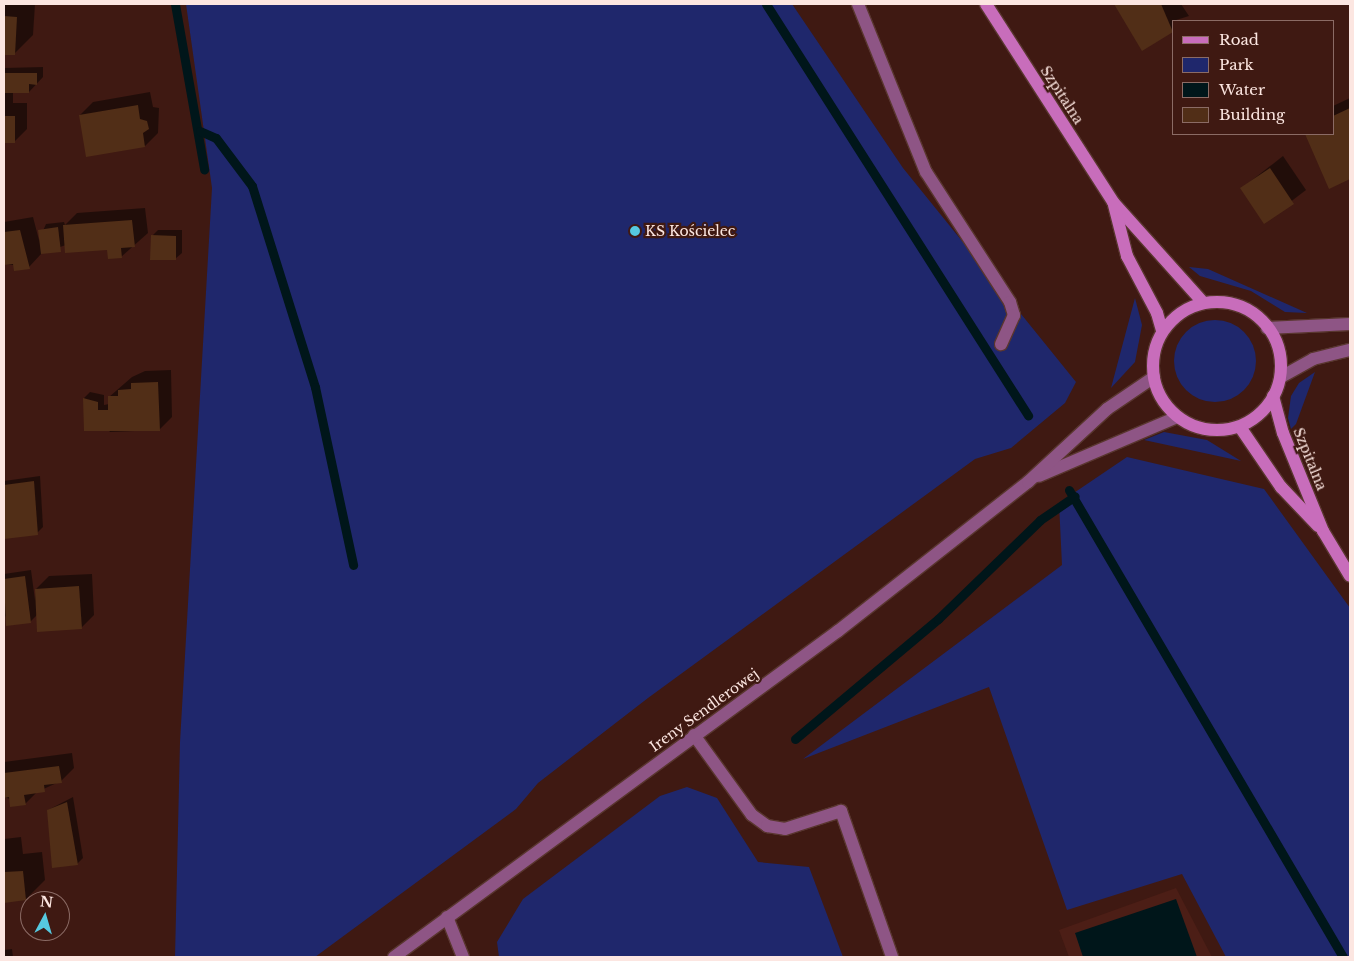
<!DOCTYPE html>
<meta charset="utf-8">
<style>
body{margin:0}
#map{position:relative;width:1354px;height:961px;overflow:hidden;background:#3f1912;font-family:"Libre Baskerville",serif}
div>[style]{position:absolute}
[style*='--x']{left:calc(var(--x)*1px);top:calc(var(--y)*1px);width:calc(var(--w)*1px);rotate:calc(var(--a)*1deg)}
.built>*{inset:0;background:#4c1e16}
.green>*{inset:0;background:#1f276c}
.round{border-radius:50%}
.water>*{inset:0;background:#00161a}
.shadow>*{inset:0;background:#0007}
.stream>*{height:9px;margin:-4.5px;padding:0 4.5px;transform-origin:4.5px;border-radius:4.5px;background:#00161a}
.building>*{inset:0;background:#512e17}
.roads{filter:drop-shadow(1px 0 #59362f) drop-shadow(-1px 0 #59362f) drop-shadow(0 1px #59362f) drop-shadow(0 -1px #59362f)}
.service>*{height:12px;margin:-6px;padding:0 6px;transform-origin:6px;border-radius:6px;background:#8e5585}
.minor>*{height:12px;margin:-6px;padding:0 6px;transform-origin:6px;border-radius:6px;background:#8e5585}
.secondary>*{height:12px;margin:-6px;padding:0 6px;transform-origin:6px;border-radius:6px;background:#c86dbb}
.secondary>.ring{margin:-6px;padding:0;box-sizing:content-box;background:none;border:12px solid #c86dbb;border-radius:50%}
.dots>*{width:14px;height:14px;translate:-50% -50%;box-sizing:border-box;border:2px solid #3f1912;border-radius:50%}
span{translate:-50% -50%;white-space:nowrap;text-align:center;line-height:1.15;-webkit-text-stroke:4.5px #3f1912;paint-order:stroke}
.street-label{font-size:14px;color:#fce6e1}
.poi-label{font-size:14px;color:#fce6e1}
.left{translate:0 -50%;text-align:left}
.frame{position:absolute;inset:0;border:5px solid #fce6e1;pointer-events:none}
.legend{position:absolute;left:1172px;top:20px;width:162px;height:115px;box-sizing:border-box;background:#3f1912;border:1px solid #8b6b65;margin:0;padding:6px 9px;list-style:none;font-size:15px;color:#fce6e1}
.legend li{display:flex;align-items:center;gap:10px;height:25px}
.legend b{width:25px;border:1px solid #8b6b65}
.north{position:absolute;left:20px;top:891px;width:50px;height:50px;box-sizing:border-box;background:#3f1912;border:1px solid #8b6b65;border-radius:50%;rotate:6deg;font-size:14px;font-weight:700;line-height:20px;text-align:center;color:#fce6e1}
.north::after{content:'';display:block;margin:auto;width:18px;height:22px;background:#56c9e0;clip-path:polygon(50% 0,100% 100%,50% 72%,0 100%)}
</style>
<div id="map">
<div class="built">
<i style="clip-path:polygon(1176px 888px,1212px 957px,1069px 957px,1059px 930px)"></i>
</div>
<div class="green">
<i style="clip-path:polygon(186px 4px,792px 4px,903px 168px,1076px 382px,1065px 403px,1011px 448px,975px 459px,648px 698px,538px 783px,516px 809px,315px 957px,175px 957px,180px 742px,212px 188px)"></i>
<i style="clip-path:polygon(1189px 267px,1208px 269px,1307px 313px,1285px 312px,1251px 291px,1200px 276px)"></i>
<i style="clip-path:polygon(1135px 298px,1142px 325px,1135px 362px,1111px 388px)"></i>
<i class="round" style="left:1174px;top:320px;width:82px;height:82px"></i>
<i style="clip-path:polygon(1315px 372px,1296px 424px,1291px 429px,1288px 418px,1291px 396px,1299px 383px)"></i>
<i style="clip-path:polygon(1164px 432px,1207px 440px,1241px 461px,1144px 440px)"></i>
<i style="clip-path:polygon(1127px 457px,1264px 489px,1350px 608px,1350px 957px,1226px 957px,1182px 874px,1067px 910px,989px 687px,803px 759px,1062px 565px,1059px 503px)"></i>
<i style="clip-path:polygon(687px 787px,717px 798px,758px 862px,809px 867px,843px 957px,499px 957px,497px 942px,523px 899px,660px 796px)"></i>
</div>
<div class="water">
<i style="clip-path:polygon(1176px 899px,1197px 957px,1083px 957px,1075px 933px)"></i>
</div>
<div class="shadow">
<i style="clip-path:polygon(4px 4px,35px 4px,33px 35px,14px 54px,4px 53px)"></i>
<i style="clip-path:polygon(1116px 4px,1181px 4px,1189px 16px,1173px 21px,1173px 31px,1142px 49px)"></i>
<i style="clip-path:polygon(43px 67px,43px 77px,29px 92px,13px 92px,13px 103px,27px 103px,27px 129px,14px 142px,4px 142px,4px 68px)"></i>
<i style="clip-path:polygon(150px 92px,153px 107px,159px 108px,158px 133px,145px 146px,80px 115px,93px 102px)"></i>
<i style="clip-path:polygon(1350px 98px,1350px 178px,1329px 187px,1306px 134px,1333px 134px,1333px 106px)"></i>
<i style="clip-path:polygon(1283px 156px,1306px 190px,1264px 222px,1242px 188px)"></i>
<i style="clip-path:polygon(145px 208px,148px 233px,121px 257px,108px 248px,66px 245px,42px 253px,29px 267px,4px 264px,4px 222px,33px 217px,39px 240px,46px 224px,64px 222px,65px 225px,77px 213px)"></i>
<i style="clip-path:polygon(158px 230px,182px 230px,182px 253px,175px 259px,152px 236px)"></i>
<i style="clip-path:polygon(171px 370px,172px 417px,159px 430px,110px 432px,84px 398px,90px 392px,104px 395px,104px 405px,109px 404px,109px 397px,132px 377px,145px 371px)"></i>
<i style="clip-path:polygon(40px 476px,43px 527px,37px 533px,4px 538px,4px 481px)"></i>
<i style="clip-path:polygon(31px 570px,35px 600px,36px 589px,49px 576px,92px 574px,94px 615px,81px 628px,38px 614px,30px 622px,4px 616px,4px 574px)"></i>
<i style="clip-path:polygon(72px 753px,74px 768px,61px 781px,37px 792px,25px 804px,4px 797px,4px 762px)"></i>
<i style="clip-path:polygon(73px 797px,83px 858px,77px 864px,48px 810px)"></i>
<i style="clip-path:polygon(21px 837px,23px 854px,42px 852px,45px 880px,26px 899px,4px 901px,4px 839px)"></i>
<i style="clip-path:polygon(12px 949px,13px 957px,4px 957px,4px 950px)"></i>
</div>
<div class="stream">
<i style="--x:175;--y:4;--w:168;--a:80"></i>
<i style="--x:766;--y:4;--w:488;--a:57.5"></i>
<i style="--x:200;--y:131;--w:17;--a:24"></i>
<i style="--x:216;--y:138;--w:60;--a:53.1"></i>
<i style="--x:252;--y:186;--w:211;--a:72.6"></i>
<i style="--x:315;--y:387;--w:182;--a:77.9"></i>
<i style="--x:1069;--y:490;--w:541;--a:59.6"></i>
<i style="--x:795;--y:739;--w:187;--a:-40"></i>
<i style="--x:938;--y:619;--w:142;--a:-44.1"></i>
<i style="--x:1040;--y:520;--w:42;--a:-34.4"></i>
</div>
<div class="building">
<i style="clip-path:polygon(1114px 4px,1161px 4px,1173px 32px,1142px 51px)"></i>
<i style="clip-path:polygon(4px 16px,17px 17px,15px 55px,4px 55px)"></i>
<i style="clip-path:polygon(4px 73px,37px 73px,37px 85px,29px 84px,29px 93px,4px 93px)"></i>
<i style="clip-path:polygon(138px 105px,140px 119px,147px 121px,149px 129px,143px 133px,145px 147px,86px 157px,79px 115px)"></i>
<i style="clip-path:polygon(1350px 108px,1350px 179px,1329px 189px,1305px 134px,1333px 134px,1333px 116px)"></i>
<i style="clip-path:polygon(4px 116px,15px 116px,15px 143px,4px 143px)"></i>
<i style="clip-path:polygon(1270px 168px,1294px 204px,1264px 224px,1240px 188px)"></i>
<i style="clip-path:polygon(132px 220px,135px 247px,121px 248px,122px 258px,108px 259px,107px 250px,65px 253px,63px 225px)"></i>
<i style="clip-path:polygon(58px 227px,61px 252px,41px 254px,38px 230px)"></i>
<i style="clip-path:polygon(20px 230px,30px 269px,14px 271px,13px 264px,4px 265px,4px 232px)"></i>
<i style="clip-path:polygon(151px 235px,176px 236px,176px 260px,150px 260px)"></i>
<i style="clip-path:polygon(158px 382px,160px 431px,84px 431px,83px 398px,98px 402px,98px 410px,108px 410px,108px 396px,118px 396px,118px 390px,131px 389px,131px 383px)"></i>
<i style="clip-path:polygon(34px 481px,38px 535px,4px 539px,4px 485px)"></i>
<i style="clip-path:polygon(25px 576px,31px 623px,6px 626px,4px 579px)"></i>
<i style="clip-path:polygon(79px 586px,82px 629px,37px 632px,35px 589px)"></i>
<i style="clip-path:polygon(59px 766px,62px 783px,44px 785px,45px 792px,24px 795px,26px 805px,10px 807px,9px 797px,4px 798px,4px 773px)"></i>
<i style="clip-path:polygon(67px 802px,78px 865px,52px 868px,47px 810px)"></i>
<i style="clip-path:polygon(23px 871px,26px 900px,4px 903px,4px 872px)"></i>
</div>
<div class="roads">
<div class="service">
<i style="--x:858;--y:4;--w:181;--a:68"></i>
<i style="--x:926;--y:172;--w:155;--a:57.1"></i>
<i style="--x:1010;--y:302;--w:14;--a:73"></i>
<i style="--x:1014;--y:315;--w:32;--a:114"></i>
<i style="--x:694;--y:735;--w:99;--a:54.1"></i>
<i style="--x:752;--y:815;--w:19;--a:36"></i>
<i style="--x:767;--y:826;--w:18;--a:9"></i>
<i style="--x:785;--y:829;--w:59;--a:-17.8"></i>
<i style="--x:841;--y:811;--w:155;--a:70.7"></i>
<i style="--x:447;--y:917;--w:43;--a:68.2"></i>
</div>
<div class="minor">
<i style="--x:1267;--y:328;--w:83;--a:-2.8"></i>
<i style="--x:1281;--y:377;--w:37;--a:-29"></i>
<i style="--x:1313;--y:359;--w:38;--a:-14"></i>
<i style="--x:1039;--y:476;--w:150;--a:-23.1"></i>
<i style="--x:394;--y:957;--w:551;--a:-36.29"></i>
<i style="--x:838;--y:631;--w:241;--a:-38.1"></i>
<i style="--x:1028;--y:482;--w:108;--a:-42.7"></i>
<i style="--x:1107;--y:409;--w:57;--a:-34.2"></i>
</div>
<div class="secondary">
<i style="--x:986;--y:4;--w:235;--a:57.3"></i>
<i style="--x:1113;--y:202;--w:132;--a:48.1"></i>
<i style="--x:1114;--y:205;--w:53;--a:75.7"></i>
<i style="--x:1127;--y:256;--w:64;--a:62.2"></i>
<i style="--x:1157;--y:313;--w:19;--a:74"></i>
<i class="ring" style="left:1153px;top:302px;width:116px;height:116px"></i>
<i style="--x:1273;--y:396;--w:38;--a:75"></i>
<i style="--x:1283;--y:433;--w:106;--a:67.8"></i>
<i style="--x:1323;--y:531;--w:52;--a:59"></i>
<i style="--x:1240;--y:427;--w:73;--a:55.7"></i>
<i style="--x:1281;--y:487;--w:54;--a:46.5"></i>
</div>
</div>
<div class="dots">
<i style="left:635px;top:231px;background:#56c9e0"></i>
</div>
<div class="street-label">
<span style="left:1062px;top:95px;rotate:57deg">Szpitalna</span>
<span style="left:1310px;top:459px;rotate:68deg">Szpitalna</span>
<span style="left:704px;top:710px;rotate:-36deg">Ireny Sendlerowej</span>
</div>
<div class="poi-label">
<span class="left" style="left:645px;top:231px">KS Kościelec</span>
</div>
<div class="frame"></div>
<ul class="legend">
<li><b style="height:6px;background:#c86dbb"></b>Road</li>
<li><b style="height:14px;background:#1f276c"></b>Park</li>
<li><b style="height:14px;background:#00161a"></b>Water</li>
<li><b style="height:14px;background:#512e17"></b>Building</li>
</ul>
<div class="north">N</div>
</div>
